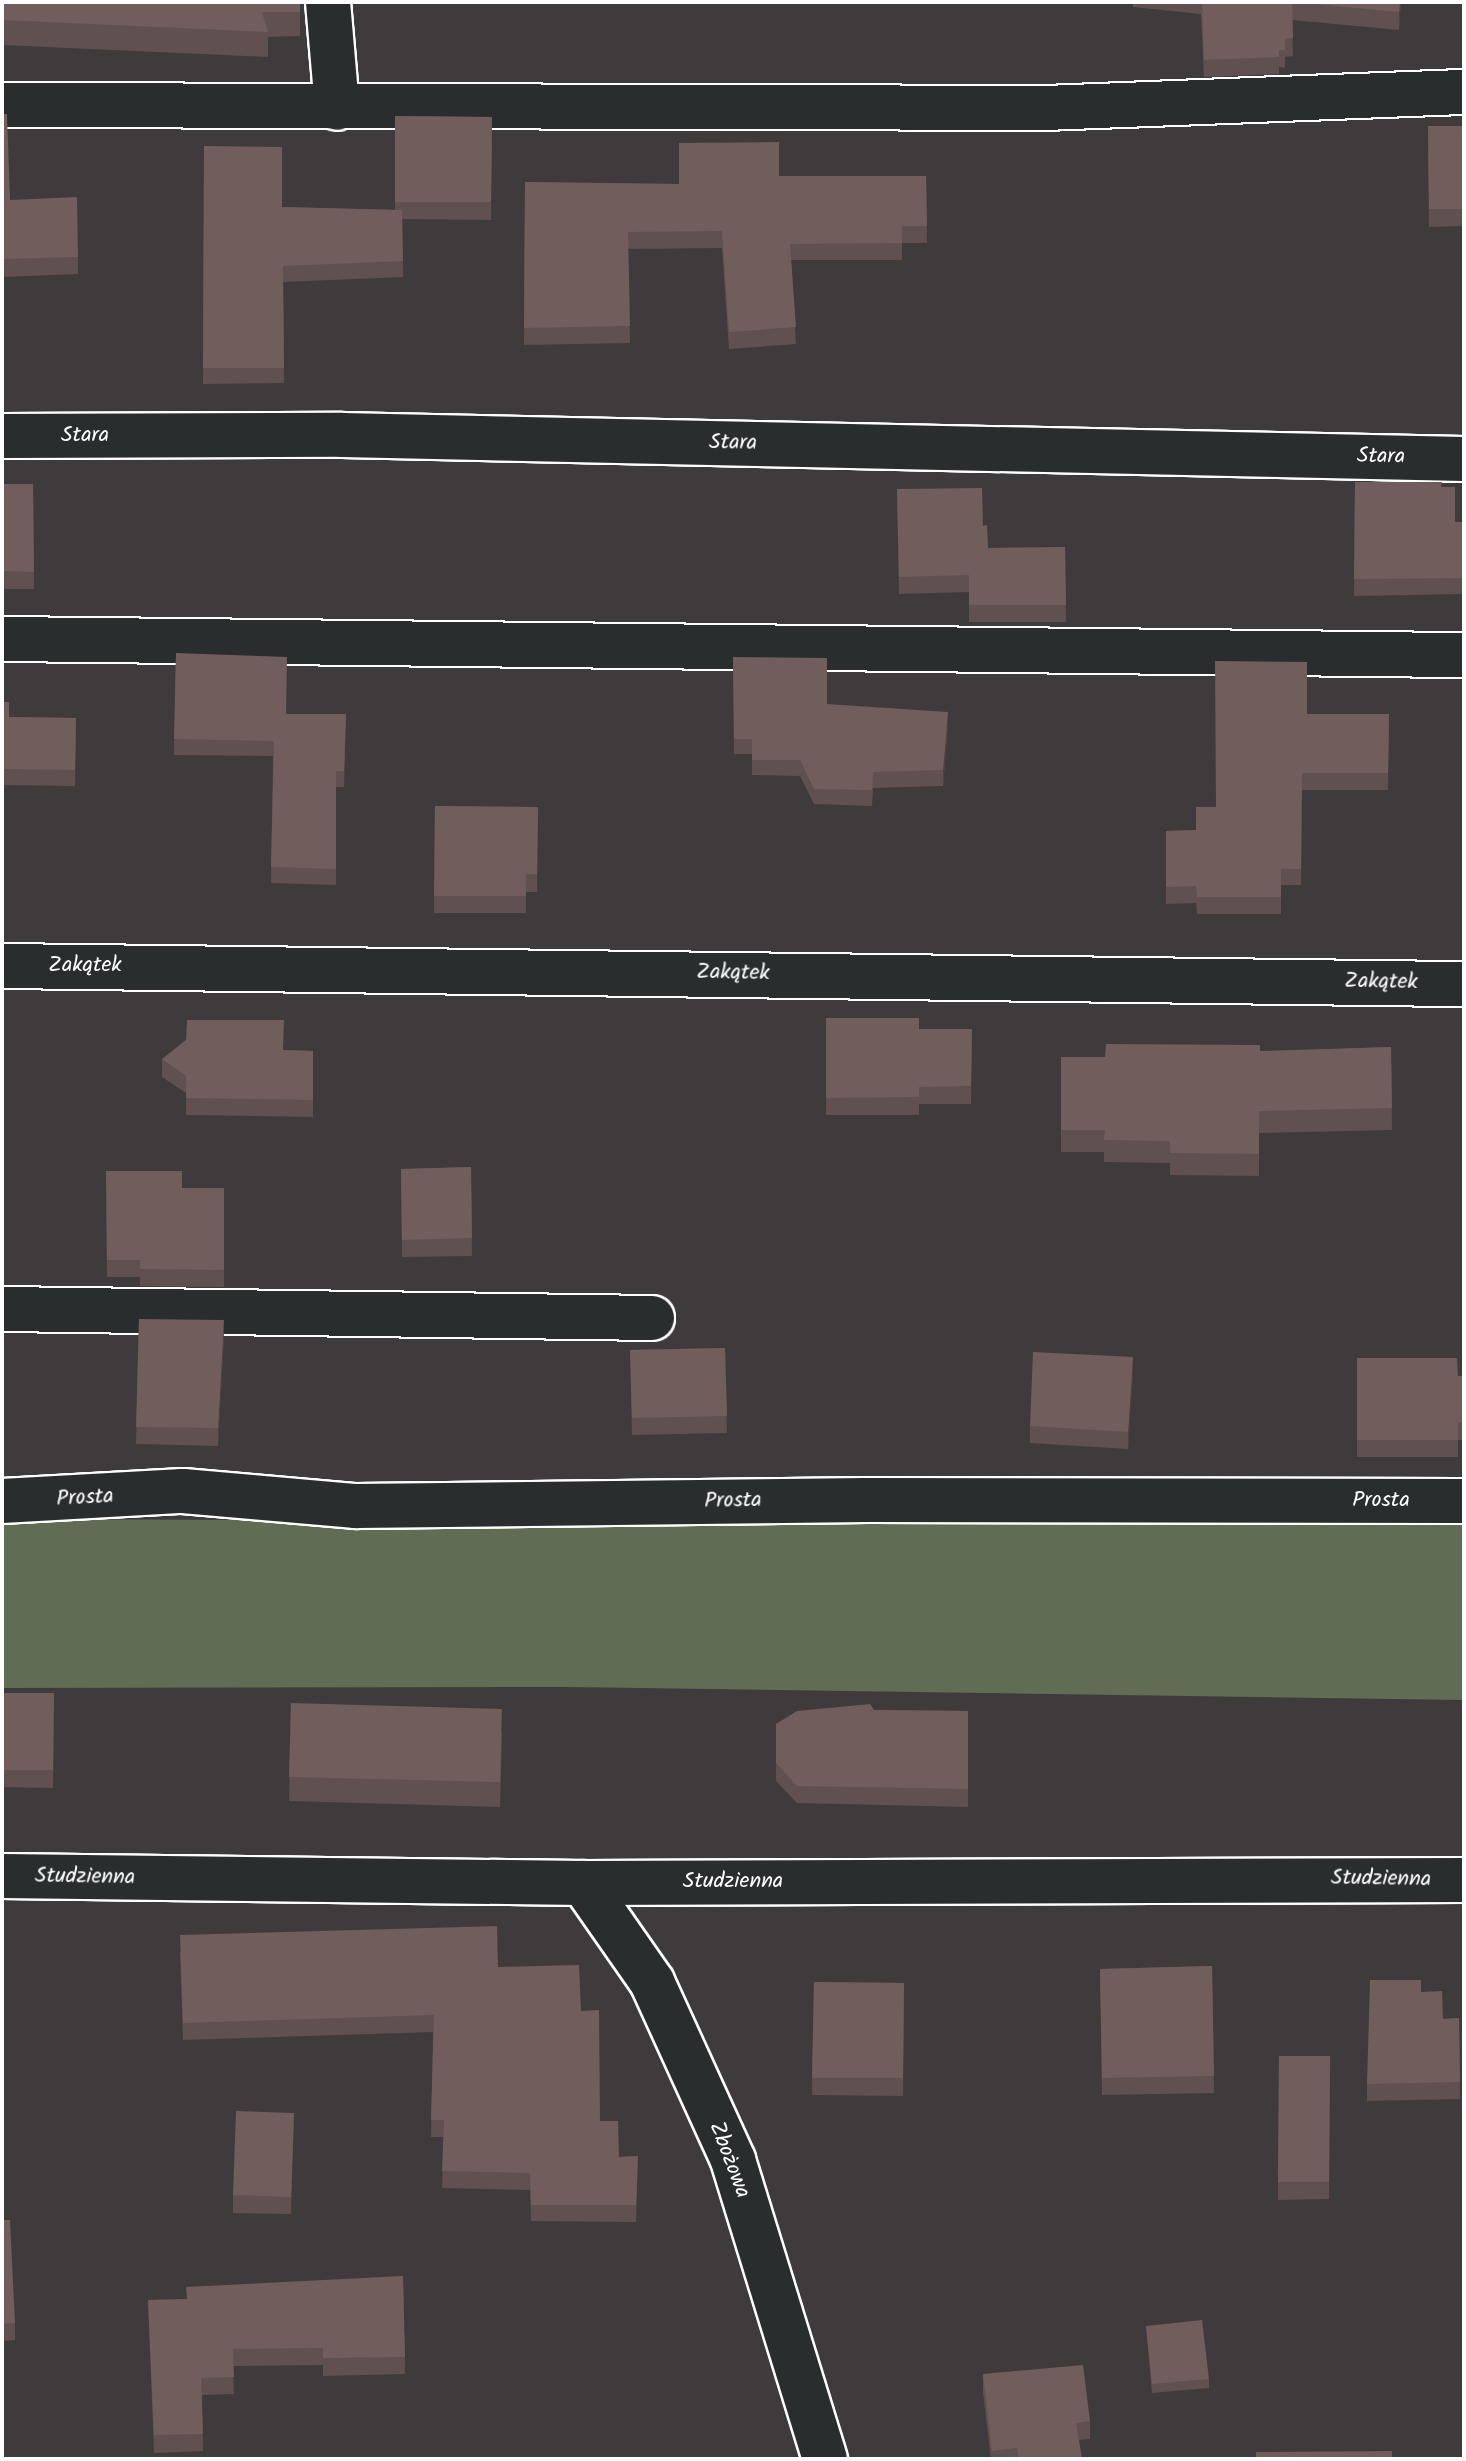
<!DOCTYPE html>
<meta charset="utf-8">
<style>
body{margin:0}
#map{position:relative;width:1466px;height:2461px;overflow:hidden;background:#3f3b3c;font-family:Kalam,sans-serif}
div>[style]{position:absolute}
[style*='--x']{left:calc(var(--x)*1px);top:calc(var(--y)*1px);width:calc(var(--w)*1px);rotate:calc(var(--a)*1deg)}
.green>*{inset:0;background:#606c54}
.roads{filter:drop-shadow(2px 0 #fff) drop-shadow(-2px 0 #fff) drop-shadow(0 2px #fff) drop-shadow(0 -2px #fff)}
.minor>*{height:44px;margin:-22px;padding:0 22px;transform-origin:22px;border-radius:22px;background:#2a2d2e}
.wall>*{inset:0;background:#60504f}
.shaded-wall>*{inset:0;background:#4e4140}
.building>*{inset:0;background:#705d5c}
span{translate:-50% -50%;white-space:nowrap;text-align:center;line-height:1.15;-webkit-text-stroke:7px #2a2d2e;paint-order:stroke}
.street-label{font-size:22px;color:#fff}
.frame{position:absolute;inset:0;border:4px solid #fff;pointer-events:none}
</style>
<div id="map">
<div class="green">
<i style="clip-path:polygon(2px 1519px,1464px 1525px,1464px 1700px,568px 1687px,2px 1688px)"></i>
</div>
<div class="roads">
<div class="minor">
<i style="--x:328;--y:2;--w:106;--a:85.1"></i>
<i style="--x:2;--y:105;--w:1043;--a:0.16"></i>
<i style="--x:1045;--y:108;--w:419;--a:-2.2"></i>
<i style="--x:2;--y:436;--w:340;--a:-0.2"></i>
<i style="--x:342;--y:435;--w:1122;--a:1.23"></i>
<i style="--x:2;--y:639;--w:1462;--a:0.63"></i>
<i style="--x:2;--y:966;--w:1462;--a:0.71"></i>
<i style="--x:2;--y:1309;--w:650;--a:0.79"></i>
<i style="--x:2;--y:1501;--w:181;--a:-3.2"></i>
<i style="--x:183;--y:1491;--w:174;--a:5"></i>
<i style="--x:356;--y:1506;--w:511;--a:-0.67"></i>
<i style="--x:867;--y:1500;--w:597;--a:0.1"></i>
<i style="--x:2;--y:1876;--w:581;--a:0.69"></i>
<i style="--x:583;--y:1883;--w:881;--a:-0.2"></i>
<i style="--x:583;--y:1883;--w:121;--a:55.1"></i>
<i style="--x:652;--y:1982;--w:196;--a:65.5"></i>
<i style="--x:733;--y:2160;--w:313;--a:72.9"></i>
</div>
</div>
<div class="wall">
<i style="clip-path:polygon(2px 2px,300px 2px,300px 36px,268px 37px,268px 57px,2px 45px)"></i>
<i style="clip-path:polygon(1133px 2px,1401px 2px,1399px 30px,1292px 20px,1293px 56px,1285px 57px,1285px 68px,1279px 67px,1279px 74px,1204px 77px,1201px 14px,1133px 7px)"></i>
<i style="clip-path:polygon(2px 114px,10px 200px,78px 257px,78px 274px,2px 277px)"></i>
<i style="clip-path:polygon(395px 116px,492px 117px,491px 220px,402px 219px,403px 277px,283px 282px,284px 383px,203px 384px,204px 146px,282px 207px,395px 210px)"></i>
<i style="clip-path:polygon(1428px 126px,1464px 126px,1464px 226px,1429px 227px)"></i>
<i style="clip-path:polygon(779px 176px,926px 176px,927px 243px,902px 243px,902px 260px,791px 260px,796px 344px,729px 349px,722px 248px,628px 249px,630px 343px,524px 345px,525px 182px,679px 184px)"></i>
<i style="clip-path:polygon(1355px 482px,1442px 487px,1455px 522px,1464px 522px,1464px 594px,1354px 596px)"></i>
<i style="clip-path:polygon(2px 484px,33px 484px,34px 589px,2px 589px)"></i>
<i style="clip-path:polygon(897px 489px,983px 526px,988px 548px,1065px 547px,1066px 622px,969px 622px,969px 592px,899px 594px)"></i>
<i style="clip-path:polygon(176px 653px,286px 714px,346px 714px,344px 787px,336px 787px,336px 885px,271px 883px,273px 756px,174px 755px)"></i>
<i style="clip-path:polygon(733px 657px,827px 704px,948px 727px,943px 786px,873px 788px,872px 806px,814px 804px,800px 776px,752px 775px,752px 754px,734px 754px)"></i>
<i style="clip-path:polygon(2px 702px,9px 717px,76px 718px,75px 786px,2px 785px)"></i>
<i style="clip-path:polygon(1307px 714px,1389px 714px,1388px 790px,1302px 790px,1301px 885px,1281px 885px,1281px 914px,1197px 914px,1196px 903px,1166px 904px,1166px 831px,1196px 830px,1216px 807px)"></i>
<i style="clip-path:polygon(435px 806px,538px 807px,537px 892px,526px 892px,526px 913px,434px 913px)"></i>
<i style="clip-path:polygon(826px 1018px,919px 1029px,972px 1029px,971px 1104px,919px 1104px,919px 1115px,826px 1115px)"></i>
<i style="clip-path:polygon(1391px 1047px,1392px 1130px,1259px 1133px,1259px 1176px,1170px 1175px,1170px 1163px,1104px 1162px,1104px 1152px,1061px 1152px,1061px 1057px,1105px 1057px)"></i>
<i style="clip-path:polygon(283px 1050px,313px 1051px,313px 1117px,186px 1115px,186px 1093px,162px 1077px,162px 1059px)"></i>
<i style="clip-path:polygon(471px 1167px,472px 1256px,402px 1257px,401px 1169px)"></i>
<i style="clip-path:polygon(106px 1171px,182px 1188px,224px 1188px,224px 1287px,140px 1286px,140px 1277px,107px 1277px)"></i>
<i style="clip-path:polygon(139px 1319px,224px 1337px,218px 1446px,136px 1444px)"></i>
<i style="clip-path:polygon(725px 1348px,727px 1433px,632px 1435px,630px 1350px)"></i>
<i style="clip-path:polygon(1357px 1358px,1458px 1376px,1464px 1376px,1464px 1440px,1458px 1440px,1458px 1457px,1357px 1457px)"></i>
<i style="clip-path:polygon(1133px 1374px,1128px 1449px,1030px 1443px,1030px 1426px)"></i>
<i style="clip-path:polygon(2px 1693px,54px 1693px,53px 1788px,2px 1787px)"></i>
<i style="clip-path:polygon(291px 1703px,502px 1733px,500px 1807px,289px 1801px)"></i>
<i style="clip-path:polygon(874px 1710px,968px 1711px,968px 1807px,797px 1803px,776px 1781px,776px 1724px)"></i>
<i style="clip-path:polygon(180px 1952px,498px 1967px,581px 2011px,600px 2121px,619px 2157px,638px 2156px,636px 2222px,531px 2221px,530px 2190px,442px 2188px,444px 2137px,431px 2137px,433px 2032px,183px 2040px)"></i>
<i style="clip-path:polygon(1212px 1966px,1214px 2093px,1102px 2095px,1100px 1969px)"></i>
<i style="clip-path:polygon(814px 1982px,904px 1983px,903px 2096px,812px 2095px)"></i>
<i style="clip-path:polygon(1421px 1992px,1443px 2019px,1459px 2018px,1460px 2099px,1367px 2101px,1367px 2084px)"></i>
<i style="clip-path:polygon(1279px 2056px,1330px 2056px,1329px 2199px,1278px 2200px)"></i>
<i style="clip-path:polygon(294px 2113px,291px 2214px,233px 2213px,233px 2195px)"></i>
<i style="clip-path:polygon(2px 2220px,15px 2323px,15px 2340px,2px 2341px)"></i>
<i style="clip-path:polygon(403px 2276px,405px 2374px,323px 2376px,323px 2365px,233px 2366px,234px 2394px,202px 2395px,203px 2451px,154px 2453px,148px 2300px,186px 2299px)"></i>
<i style="clip-path:polygon(1146px 2326px,1209px 2379px,1209px 2388px,1152px 2393px)"></i>
<i style="clip-path:polygon(983px 2374px,1090px 2421px,1090px 2439px,1079px 2440px,1082px 2459px,991px 2459px,983px 2392px)"></i>
</div>
<div class="shaded-wall">
<i style="clip-path:polygon(1400px 2px,1401px 2px,1399px 30px,1399px 12px)"></i>
<i style="clip-path:polygon(948px 712px,948px 727px,943px 786px,943px 770px)"></i>
<i style="clip-path:polygon(224px 1320px,224px 1337px,218px 1446px,218px 1428px)"></i>
<i style="clip-path:polygon(1133px 1357px,1133px 1374px,1128px 1449px,1128px 1432px)"></i>
</div>
<div class="building">
<i style="clip-path:polygon(2px 2px,300px 2px,300px 12px,262px 12px,268px 32px,2px 20px)"></i>
<i style="clip-path:polygon(1202px 2px,1400px 2px,1399px 12px,1292px 2px,1293px 38px,1285px 39px,1285px 50px,1279px 50px,1279px 57px,1204px 60px)"></i>
<i style="clip-path:polygon(2px 114px,7px 114px,10px 200px,77px 197px,78px 257px,2px 259px)"></i>
<i style="clip-path:polygon(395px 116px,492px 117px,491px 202px,395px 202px)"></i>
<i style="clip-path:polygon(1428px 126px,1464px 126px,1464px 209px,1429px 209px)"></i>
<i style="clip-path:polygon(779px 142px,779px 176px,926px 176px,927px 226px,902px 226px,902px 243px,790px 244px,796px 327px,729px 332px,722px 231px,628px 232px,630px 326px,524px 328px,525px 182px,679px 184px,679px 143px)"></i>
<i style="clip-path:polygon(204px 146px,282px 147px,282px 207px,402px 210px,403px 261px,283px 266px,284px 368px,203px 368px)"></i>
<i style="clip-path:polygon(1355px 482px,1442px 482px,1441px 487px,1455px 487px,1455px 522px,1464px 522px,1464px 578px,1354px 579px)"></i>
<i style="clip-path:polygon(2px 484px,33px 484px,34px 572px,2px 571px)"></i>
<i style="clip-path:polygon(982px 488px,983px 526px,987px 525px,988px 548px,1065px 547px,1066px 605px,969px 605px,969px 575px,899px 577px,897px 489px)"></i>
<i style="clip-path:polygon(176px 653px,287px 657px,286px 714px,346px 714px,344px 771px,336px 771px,336px 869px,271px 867px,274px 741px,174px 739px)"></i>
<i style="clip-path:polygon(733px 657px,827px 658px,827px 704px,948px 712px,943px 770px,873px 772px,872px 790px,814px 789px,800px 760px,752px 760px,752px 739px,734px 739px)"></i>
<i style="clip-path:polygon(1215px 661px,1307px 662px,1307px 714px,1389px 714px,1388px 773px,1302px 773px,1301px 869px,1281px 869px,1281px 897px,1197px 897px,1196px 886px,1166px 887px,1166px 831px,1196px 830px,1196px 807px,1216px 807px)"></i>
<i style="clip-path:polygon(2px 702px,9px 702px,9px 717px,76px 718px,75px 770px,2px 769px)"></i>
<i style="clip-path:polygon(435px 806px,538px 807px,537px 874px,526px 874px,526px 896px,434px 896px)"></i>
<i style="clip-path:polygon(826px 1018px,919px 1018px,919px 1029px,972px 1029px,971px 1086px,919px 1087px,919px 1097px,826px 1098px)"></i>
<i style="clip-path:polygon(187px 1020px,284px 1020px,283px 1050px,313px 1051px,313px 1100px,186px 1098px,186px 1076px,162px 1059px,186px 1040px)"></i>
<i style="clip-path:polygon(1106px 1044px,1260px 1045px,1260px 1051px,1391px 1047px,1392px 1108px,1259px 1111px,1259px 1154px,1170px 1153px,1170px 1141px,1104px 1140px,1105px 1130px,1061px 1130px,1061px 1057px,1105px 1057px)"></i>
<i style="clip-path:polygon(471px 1167px,472px 1238px,402px 1240px,401px 1169px)"></i>
<i style="clip-path:polygon(106px 1171px,182px 1171px,182px 1188px,224px 1188px,224px 1270px,140px 1269px,140px 1260px,107px 1260px)"></i>
<i style="clip-path:polygon(139px 1319px,224px 1320px,218px 1428px,136px 1427px)"></i>
<i style="clip-path:polygon(725px 1348px,727px 1416px,632px 1418px,630px 1350px)"></i>
<i style="clip-path:polygon(1033px 1352px,1133px 1357px,1128px 1432px,1030px 1426px)"></i>
<i style="clip-path:polygon(1357px 1358px,1457px 1358px,1458px 1376px,1464px 1376px,1464px 1422px,1458px 1422px,1458px 1440px,1357px 1440px)"></i>
<i style="clip-path:polygon(2px 1693px,54px 1693px,53px 1770px,2px 1770px)"></i>
<i style="clip-path:polygon(291px 1703px,502px 1709px,500px 1782px,289px 1777px)"></i>
<i style="clip-path:polygon(870px 1704px,874px 1710px,968px 1711px,968px 1789px,797px 1786px,776px 1763px,776px 1724px,797px 1711px)"></i>
<i style="clip-path:polygon(497px 1926px,498px 1967px,579px 1965px,581px 2011px,599px 2010px,600px 2121px,618px 2121px,619px 2157px,638px 2156px,636px 2205px,531px 2205px,530px 2173px,442px 2171px,444px 2120px,431px 2120px,434px 2015px,183px 2023px,180px 1935px)"></i>
<i style="clip-path:polygon(1212px 1966px,1214px 2076px,1102px 2078px,1100px 1969px)"></i>
<i style="clip-path:polygon(1370px 1980px,1421px 1980px,1421px 1992px,1442px 1991px,1443px 2019px,1459px 2018px,1460px 2082px,1367px 2084px)"></i>
<i style="clip-path:polygon(814px 1982px,904px 1983px,903px 2078px,812px 2078px)"></i>
<i style="clip-path:polygon(1279px 2056px,1330px 2056px,1329px 2182px,1278px 2182px)"></i>
<i style="clip-path:polygon(236px 2111px,294px 2113px,291px 2197px,233px 2195px)"></i>
<i style="clip-path:polygon(2px 2220px,10px 2220px,15px 2323px,2px 2324px)"></i>
<i style="clip-path:polygon(403px 2276px,405px 2357px,323px 2358px,323px 2348px,233px 2349px,234px 2377px,201px 2378px,203px 2434px,154px 2435px,148px 2300px,187px 2299px,186px 2287px)"></i>
<i style="clip-path:polygon(1202px 2320px,1209px 2379px,1152px 2384px,1146px 2326px)"></i>
<i style="clip-path:polygon(1083px 2365px,1090px 2421px,1076px 2423px,1082px 2459px,1019px 2459px,1017px 2448px,992px 2451px,983px 2374px)"></i>
<i style="clip-path:polygon(1392px 2451px,1392px 2459px,1256px 2459px,1256px 2452px)"></i>
</div>
<div class="street-label">
<span style="left:85px;top:436px">Stara</span>
<span style="left:733px;top:443px;rotate:1deg">Stara</span>
<span style="left:1381px;top:457px;rotate:1deg">Stara</span>
<span style="left:85px;top:966px">Zakątek</span>
<span style="left:733px;top:973px;rotate:1deg">Zakątek</span>
<span style="left:1381px;top:982px;rotate:1deg">Zakątek</span>
<span style="left:85px;top:1498px;rotate:-3deg">Prosta</span>
<span style="left:733px;top:1501px;rotate:-1deg">Prosta</span>
<span style="left:1381px;top:1501px">Prosta</span>
<span style="left:85px;top:1877px;rotate:1deg">Studzienna</span>
<span style="left:1381px;top:1879px;rotate:1deg">Studzienna</span>
<span style="left:733px;top:1882px">Studzienna</span>
<span style="left:729px;top:2160px;rotate:69deg">Zbożowa</span>
</div>
<div class="frame"></div>
</div>
